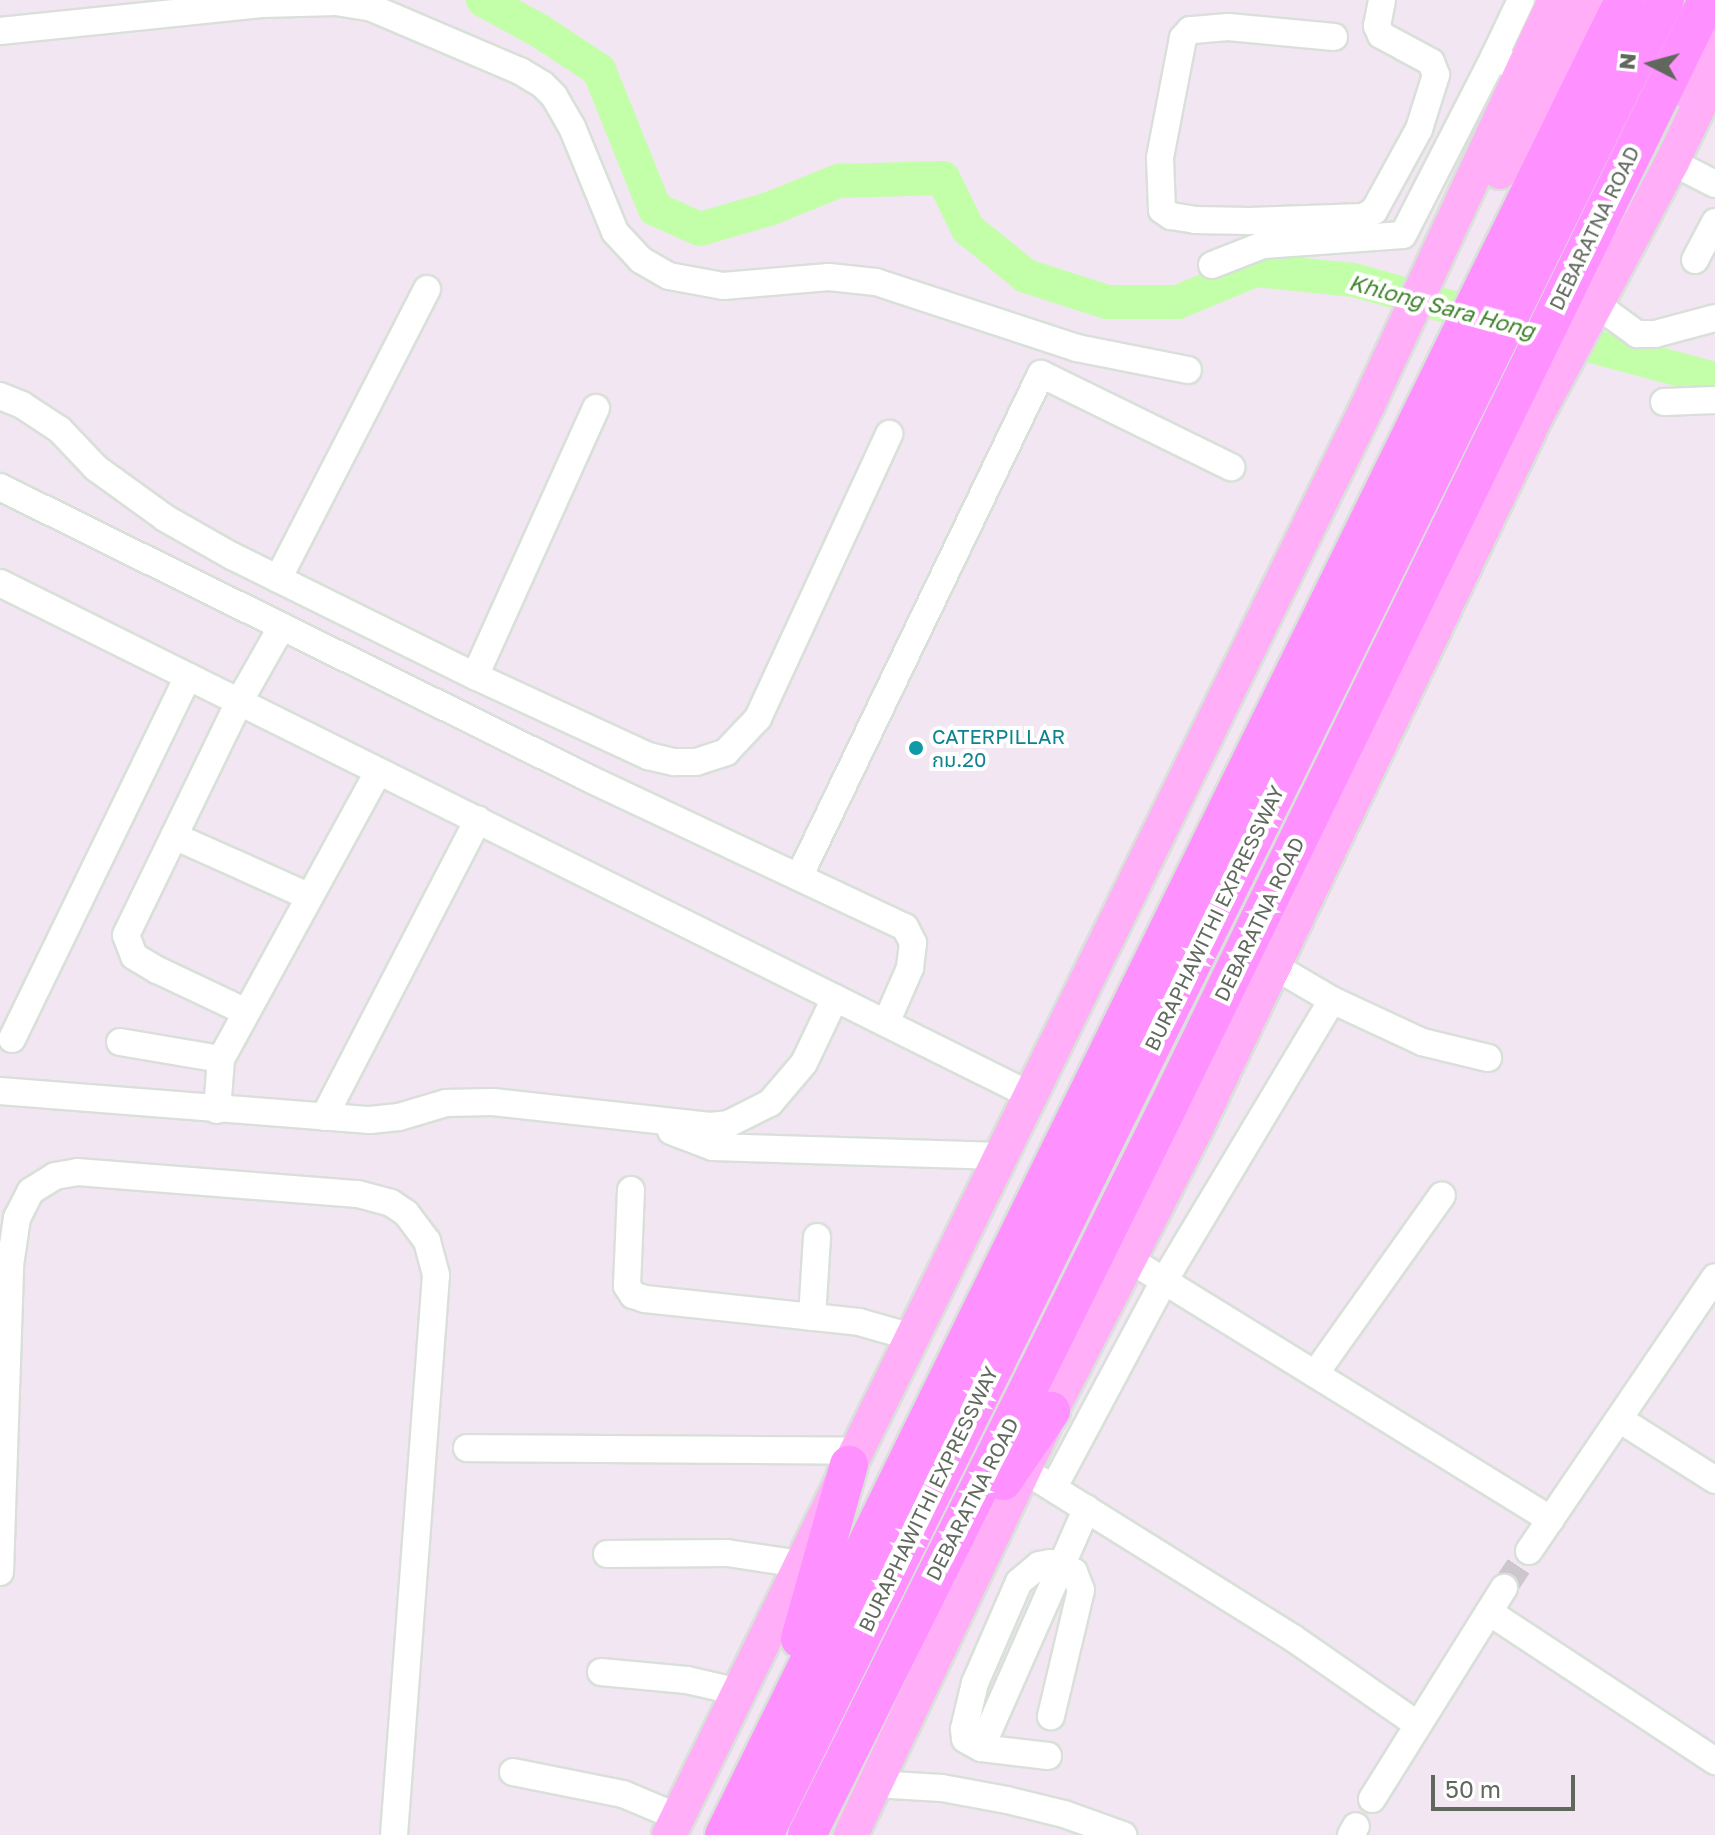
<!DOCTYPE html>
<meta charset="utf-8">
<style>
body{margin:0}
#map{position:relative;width:1715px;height:1835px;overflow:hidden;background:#f1e6f1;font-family:"Golos Text","Noto Sans Thai",sans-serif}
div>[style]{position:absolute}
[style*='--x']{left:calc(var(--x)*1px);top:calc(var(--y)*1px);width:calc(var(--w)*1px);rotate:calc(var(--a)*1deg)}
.river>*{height:34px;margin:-17px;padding:0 17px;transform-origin:17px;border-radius:17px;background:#c3ffa9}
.minor-tunnel>*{height:26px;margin-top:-13px;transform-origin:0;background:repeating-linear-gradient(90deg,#cdc6cc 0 26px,transparent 0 39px)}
.roads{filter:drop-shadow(2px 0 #d9e0d9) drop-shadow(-2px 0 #d9e0d9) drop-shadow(0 2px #d9e0d9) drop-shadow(0 -2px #d9e0d9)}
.minor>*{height:26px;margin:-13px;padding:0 13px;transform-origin:13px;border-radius:13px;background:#fff}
.major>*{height:34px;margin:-17px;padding:0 17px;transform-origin:17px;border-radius:17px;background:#ffaef7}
.highway>*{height:38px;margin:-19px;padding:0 19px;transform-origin:19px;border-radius:19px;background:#ff90ff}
.dots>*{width:22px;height:22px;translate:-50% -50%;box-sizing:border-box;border:4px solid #fff;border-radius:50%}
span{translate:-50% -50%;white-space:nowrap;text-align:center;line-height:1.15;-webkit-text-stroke:8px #fff;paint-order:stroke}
.street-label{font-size:20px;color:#60685e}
.culture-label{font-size:20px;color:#0d838f}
.left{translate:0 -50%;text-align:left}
.water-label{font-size:22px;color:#40822d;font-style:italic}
.north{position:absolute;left:1611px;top:24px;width:80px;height:80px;-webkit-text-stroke:6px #fff;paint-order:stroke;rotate:276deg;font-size:22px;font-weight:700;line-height:32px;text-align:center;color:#60685e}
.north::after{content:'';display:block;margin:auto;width:28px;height:36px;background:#60685e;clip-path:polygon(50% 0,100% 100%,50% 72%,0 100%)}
.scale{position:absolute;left:1431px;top:1775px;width:144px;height:36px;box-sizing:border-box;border:4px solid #60685e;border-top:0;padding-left:10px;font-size:24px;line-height:28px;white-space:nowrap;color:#60685e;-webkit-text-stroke:6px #fff;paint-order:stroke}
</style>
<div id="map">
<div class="river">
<i style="--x:483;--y:0;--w:65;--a:28.5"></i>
<i style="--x:540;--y:31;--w:71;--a:33.5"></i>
<i style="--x:599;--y:70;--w:150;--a:68.1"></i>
<i style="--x:655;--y:209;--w:49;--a:24"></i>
<i style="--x:700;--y:229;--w:72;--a:-16.2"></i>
<i style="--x:769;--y:209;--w:74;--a:-22.1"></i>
<i style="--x:838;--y:181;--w:105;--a:-1.6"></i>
<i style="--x:943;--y:178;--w:57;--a:63.9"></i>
<i style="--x:968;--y:229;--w:75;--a:39"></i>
<i style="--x:1026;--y:276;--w:85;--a:17.8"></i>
<i style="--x:1107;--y:302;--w:71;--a:0"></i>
<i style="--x:1178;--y:302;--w:83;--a:-22.6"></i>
<i style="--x:1255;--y:270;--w:100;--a:5.8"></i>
<i style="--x:1354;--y:280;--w:148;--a:15.7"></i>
<i style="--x:1547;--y:334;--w:174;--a:15"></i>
</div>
<div class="minor-tunnel">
<i style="--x:1504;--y:1588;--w:45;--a:-56"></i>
</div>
<div class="roads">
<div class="minor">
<i style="--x:0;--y:31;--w:263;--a:-5.9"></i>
<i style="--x:262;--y:4;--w:74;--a:-1.5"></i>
<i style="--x:336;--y:2;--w:36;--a:9"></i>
<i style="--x:372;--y:8;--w:161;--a:23.1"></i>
<i style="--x:520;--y:71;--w:26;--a:31"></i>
<i style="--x:542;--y:84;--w:17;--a:45"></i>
<i style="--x:554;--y:96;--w:36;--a:60"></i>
<i style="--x:572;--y:127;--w:113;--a:67.7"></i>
<i style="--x:615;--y:232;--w:38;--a:47"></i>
<i style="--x:641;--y:260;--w:32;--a:30"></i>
<i style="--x:669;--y:276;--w:55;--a:10.5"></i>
<i style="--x:723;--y:286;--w:106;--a:-4.9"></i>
<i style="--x:829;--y:277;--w:47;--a:6.1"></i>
<i style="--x:876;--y:282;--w:212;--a:18.2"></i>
<i style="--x:1077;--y:348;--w:113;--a:11.2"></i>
<i style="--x:1334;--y:37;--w:106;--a:-174.6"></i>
<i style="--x:1228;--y:27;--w:38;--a:175"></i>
<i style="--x:1190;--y:30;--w:11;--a:131"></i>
<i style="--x:1183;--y:38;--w:122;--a:100.9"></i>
<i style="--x:1160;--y:158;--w:52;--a:87.8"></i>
<i style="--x:1162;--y:210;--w:11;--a:34"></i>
<i style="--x:1171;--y:216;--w:24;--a:9"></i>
<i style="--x:1195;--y:220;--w:55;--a:1"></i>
<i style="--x:1250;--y:221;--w:113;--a:-2"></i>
<i style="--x:1363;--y:217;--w:13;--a:-29"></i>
<i style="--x:1374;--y:211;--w:94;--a:-61.2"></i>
<i style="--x:1419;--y:129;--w:57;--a:-72.5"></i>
<i style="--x:1436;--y:75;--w:14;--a:-111"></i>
<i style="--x:1431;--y:62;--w:57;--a:-151.6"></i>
<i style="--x:1381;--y:35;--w:10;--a:-114"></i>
<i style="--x:1377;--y:26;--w:26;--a:-79"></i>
<i style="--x:1494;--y:57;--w:63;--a:-64.7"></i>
<i style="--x:1672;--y:162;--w:48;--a:27.1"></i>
<i style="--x:1695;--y:260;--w:43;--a:-62.2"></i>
<i style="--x:1212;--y:265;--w:55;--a:-21.4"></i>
<i style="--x:1263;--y:245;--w:140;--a:-4.1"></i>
<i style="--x:1403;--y:235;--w:200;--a:-62.9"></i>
<i style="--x:1494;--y:57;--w:32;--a:24"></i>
<i style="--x:1596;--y:304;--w:51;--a:36.2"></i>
<i style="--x:1637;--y:334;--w:18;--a:0"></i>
<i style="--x:1655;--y:334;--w:62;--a:-14.9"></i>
<i style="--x:0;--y:396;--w:24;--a:22"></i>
<i style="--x:22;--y:405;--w:45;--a:33.3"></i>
<i style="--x:60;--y:430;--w:52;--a:46.5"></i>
<i style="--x:96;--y:468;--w:85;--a:35.9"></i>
<i style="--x:165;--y:518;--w:77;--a:29.6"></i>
<i style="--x:232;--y:556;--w:271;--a:26.3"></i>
<i style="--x:475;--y:676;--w:191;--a:24.8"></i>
<i style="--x:648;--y:756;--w:28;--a:13"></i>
<i style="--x:675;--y:762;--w:21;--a:0"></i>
<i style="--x:696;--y:762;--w:32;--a:-18"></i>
<i style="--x:726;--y:752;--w:47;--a:-46.7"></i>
<i style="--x:758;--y:718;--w:313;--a:-65.2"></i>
<i style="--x:1664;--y:402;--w:51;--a:-2.2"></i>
<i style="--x:0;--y:487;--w:661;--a:26.33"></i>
<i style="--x:592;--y:780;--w:346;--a:25.2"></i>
<i style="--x:905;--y:927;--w:18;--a:63"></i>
<i style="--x:913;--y:943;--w:25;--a:97"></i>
<i style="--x:910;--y:968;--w:60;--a:113.6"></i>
<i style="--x:278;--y:579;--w:326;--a:-62.8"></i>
<i style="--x:0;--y:583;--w:1150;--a:26.43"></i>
<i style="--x:475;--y:676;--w:294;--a:-65.7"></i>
<i style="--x:174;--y:836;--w:147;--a:24.1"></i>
<i style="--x:799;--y:877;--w:558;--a:-64.31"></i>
<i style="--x:1041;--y:374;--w:212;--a:26.1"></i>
<i style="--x:1274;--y:966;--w:67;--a:30.4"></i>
<i style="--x:1332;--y:1000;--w:99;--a:25"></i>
<i style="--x:1422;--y:1042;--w:68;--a:13.6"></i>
<i style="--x:246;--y:1012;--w:98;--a:-154.7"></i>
<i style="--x:157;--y:970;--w:27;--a:-149"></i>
<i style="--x:134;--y:956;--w:22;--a:-111"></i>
<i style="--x:126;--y:935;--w:259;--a:-64.1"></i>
<i style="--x:239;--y:702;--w:87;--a:-60.5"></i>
<i style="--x:12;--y:1039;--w:403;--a:-64.1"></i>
<i style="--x:120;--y:1042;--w:102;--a:9.6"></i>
<i style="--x:0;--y:1091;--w:371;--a:4.5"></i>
<i style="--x:370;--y:1120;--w:29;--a:-6"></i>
<i style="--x:399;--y:1117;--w:49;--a:-16.6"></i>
<i style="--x:446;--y:1103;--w:47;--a:-1.2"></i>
<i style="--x:493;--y:1102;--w:218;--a:6.3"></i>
<i style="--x:710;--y:1126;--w:18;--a:-6"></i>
<i style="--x:728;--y:1124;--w:47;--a:-26.6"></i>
<i style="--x:770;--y:1103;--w:52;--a:-49.6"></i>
<i style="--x:804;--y:1063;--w:72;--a:-64.5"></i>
<i style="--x:217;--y:1110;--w:51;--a:-85.5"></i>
<i style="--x:221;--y:1059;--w:328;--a:-61.3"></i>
<i style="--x:324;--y:1117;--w:335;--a:-62.6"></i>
<i style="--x:671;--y:1131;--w:45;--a:20.9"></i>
<i style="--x:713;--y:1147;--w:287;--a:1.8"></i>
<i style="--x:631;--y:1190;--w:96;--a:92.4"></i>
<i style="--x:627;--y:1286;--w:11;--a:56"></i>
<i style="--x:633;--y:1295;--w:13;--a:18"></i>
<i style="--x:645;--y:1299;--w:215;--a:6.1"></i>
<i style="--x:859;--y:1322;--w:55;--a:15.8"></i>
<i style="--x:1127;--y:1258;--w:498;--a:31.7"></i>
<i style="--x:812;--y:1317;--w:80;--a:-86.4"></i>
<i style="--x:1315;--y:1374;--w:219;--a:-54.6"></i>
<i style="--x:1619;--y:1419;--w:114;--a:32.4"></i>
<i style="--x:467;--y:1448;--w:388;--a:0.4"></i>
<i style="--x:1040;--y:1480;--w:298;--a:32"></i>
<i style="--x:1293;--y:1638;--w:152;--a:34.8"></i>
<i style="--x:1054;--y:1487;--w:234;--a:-61.9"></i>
<i style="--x:1164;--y:1281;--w:327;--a:-59.1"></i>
<i style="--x:1529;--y:1551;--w:331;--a:-55.8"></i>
<i style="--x:607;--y:1554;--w:120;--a:-0.5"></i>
<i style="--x:727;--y:1553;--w:75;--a:8.5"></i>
<i style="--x:0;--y:1572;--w:307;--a:-88.1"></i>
<i style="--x:10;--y:1265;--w:48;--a:-81.5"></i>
<i style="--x:17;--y:1218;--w:30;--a:-63"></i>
<i style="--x:31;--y:1191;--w:28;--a:-32"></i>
<i style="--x:55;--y:1176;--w:22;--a:-10"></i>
<i style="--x:77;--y:1172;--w:282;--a:4.5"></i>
<i style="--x:358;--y:1194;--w:34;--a:15"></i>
<i style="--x:391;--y:1203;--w:18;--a:34"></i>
<i style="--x:406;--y:1213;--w:35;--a:53"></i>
<i style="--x:427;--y:1241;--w:35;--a:75"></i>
<i style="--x:436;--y:1275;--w:562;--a:94.29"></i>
<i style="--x:1489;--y:1612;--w:271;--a:33.4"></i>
<i style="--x:601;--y:1672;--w:86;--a:5.3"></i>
<i style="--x:687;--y:1680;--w:53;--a:13"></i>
<i style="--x:981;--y:1748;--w:262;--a:-66.2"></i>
<i style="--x:1048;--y:1756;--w:67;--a:-173.2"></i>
<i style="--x:981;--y:1748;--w:18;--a:-151"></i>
<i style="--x:965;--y:1739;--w:10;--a:-96"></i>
<i style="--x:964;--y:1729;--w:47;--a:-76.6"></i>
<i style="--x:975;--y:1683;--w:110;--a:-66.5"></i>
<i style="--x:1019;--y:1582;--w:26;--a:-40"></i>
<i style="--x:1039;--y:1565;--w:11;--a:-10"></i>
<i style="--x:1050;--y:1563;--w:12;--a:9"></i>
<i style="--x:1062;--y:1565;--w:14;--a:30"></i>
<i style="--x:1074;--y:1572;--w:19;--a:69"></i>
<i style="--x:1081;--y:1590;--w:130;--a:103.4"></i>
<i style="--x:513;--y:1772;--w:112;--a:11.3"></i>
<i style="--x:623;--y:1794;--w:60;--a:22.7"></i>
<i style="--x:874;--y:1784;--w:68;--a:3.4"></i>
<i style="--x:942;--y:1788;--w:66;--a:10.5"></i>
<i style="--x:1007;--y:1800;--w:59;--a:13.8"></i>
<i style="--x:1064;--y:1814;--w:63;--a:19.6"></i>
<i style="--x:1372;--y:1799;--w:249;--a:-58"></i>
<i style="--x:1351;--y:1835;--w:10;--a:-61"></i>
</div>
<div class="major">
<i style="--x:1687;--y:91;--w:63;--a:-63.4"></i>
<i style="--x:1500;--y:172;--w:192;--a:-63.7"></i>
<i style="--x:669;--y:1835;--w:1592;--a:-63.95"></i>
<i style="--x:1368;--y:405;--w:446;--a:-65.2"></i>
<i style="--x:851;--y:1835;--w:469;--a:-64.7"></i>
<i style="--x:1051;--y:1411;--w:322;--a:-62.8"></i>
<i style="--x:1198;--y:1125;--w:787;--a:-64.48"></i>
<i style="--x:1537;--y:415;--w:287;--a:-61.9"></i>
<i style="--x:1672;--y:162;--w:99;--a:-64.2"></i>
</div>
<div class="highway">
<i style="--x:1003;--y:1481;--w:85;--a:-55.6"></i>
<i style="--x:800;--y:1639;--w:181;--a:-74.3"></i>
<i style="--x:724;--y:1835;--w:2044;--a:-63.87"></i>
<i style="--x:764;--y:1835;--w:2044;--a:-63.85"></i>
<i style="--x:807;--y:1835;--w:801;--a:-63.63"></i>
<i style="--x:1163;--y:1117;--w:1242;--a:-64.03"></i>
</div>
</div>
<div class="dots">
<i style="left:916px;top:748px;background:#0f9aa8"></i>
</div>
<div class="street-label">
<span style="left:1594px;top:228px;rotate:-64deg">DEBARATNA ROAD</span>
<span style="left:1214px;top:918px;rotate:-64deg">BURAPHAWITHI EXPRESSWAY</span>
<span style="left:1259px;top:919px;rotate:-64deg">DEBARATNA ROAD</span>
<span style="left:928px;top:1499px;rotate:-64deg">BURAPHAWITHI EXPRESSWAY</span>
<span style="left:972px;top:1499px;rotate:-63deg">DEBARATNA ROAD</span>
</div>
<div class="culture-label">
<span class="left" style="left:932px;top:748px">CATERPILLAR<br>กม.20</span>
</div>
<div class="water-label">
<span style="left:1442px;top:306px;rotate:15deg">Khlong Sara Hong</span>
</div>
<div class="north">N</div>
<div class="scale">50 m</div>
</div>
